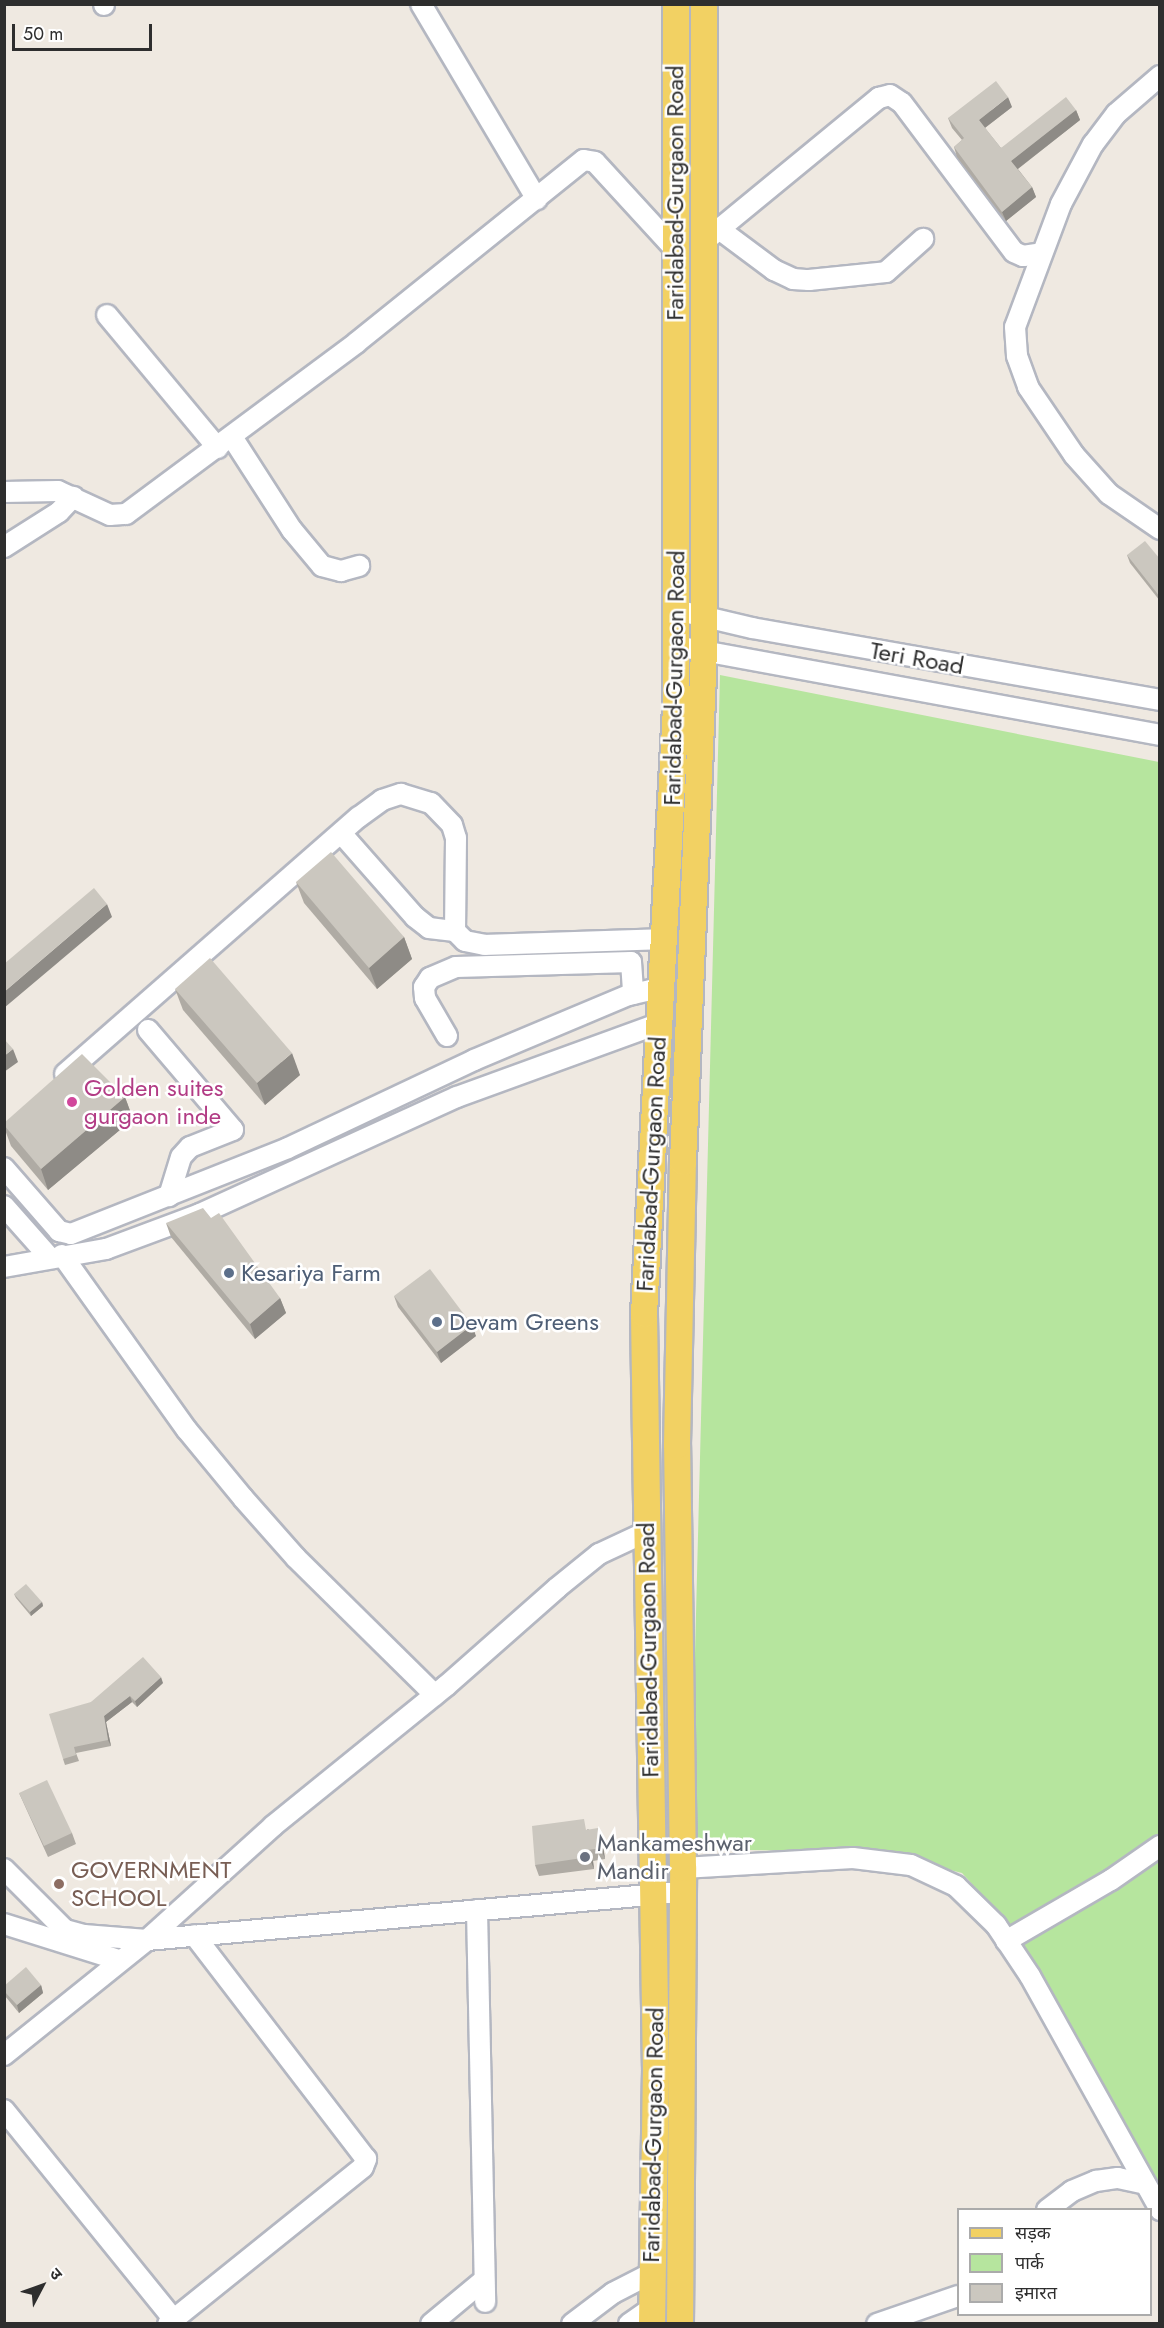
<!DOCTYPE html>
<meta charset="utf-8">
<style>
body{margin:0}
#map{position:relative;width:1164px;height:2328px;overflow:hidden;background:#efe9e1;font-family:Jost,"Noto Sans Devanagari",sans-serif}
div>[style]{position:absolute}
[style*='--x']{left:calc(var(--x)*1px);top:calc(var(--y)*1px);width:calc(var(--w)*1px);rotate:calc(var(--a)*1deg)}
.green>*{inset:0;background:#b6e59e}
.roads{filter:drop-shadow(2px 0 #b4b7c1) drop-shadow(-2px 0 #b4b7c1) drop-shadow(0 2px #b4b7c1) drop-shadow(0 -2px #b4b7c1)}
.minor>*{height:20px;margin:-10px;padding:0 10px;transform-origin:10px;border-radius:10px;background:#fff}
.major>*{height:26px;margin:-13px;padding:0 13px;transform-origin:13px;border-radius:13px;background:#f2d163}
.wall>*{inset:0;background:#afaba4}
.shaded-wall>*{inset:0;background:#8e8b86}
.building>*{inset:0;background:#cbc7bf}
.dots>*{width:16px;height:16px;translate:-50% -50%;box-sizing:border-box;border:3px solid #fff;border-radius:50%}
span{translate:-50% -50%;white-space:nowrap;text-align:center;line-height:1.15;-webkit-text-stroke:5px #fff;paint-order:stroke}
.street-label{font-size:24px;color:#2e2e2e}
.hotel-label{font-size:24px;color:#b23c85}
.left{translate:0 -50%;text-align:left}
.service-label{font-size:24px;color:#4e5e75}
.worship-label{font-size:24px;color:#5b616d}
.education-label{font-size:24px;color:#785e54}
.frame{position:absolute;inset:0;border:6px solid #2e2e2e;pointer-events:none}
.legend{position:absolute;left:957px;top:2208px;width:195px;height:108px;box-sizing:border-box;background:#fff;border:2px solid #ababab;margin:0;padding:8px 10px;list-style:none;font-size:18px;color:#2e2e2e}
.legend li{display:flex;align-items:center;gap:12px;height:30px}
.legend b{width:30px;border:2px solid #ababab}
.north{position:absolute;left:12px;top:2256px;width:60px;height:60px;-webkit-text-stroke:4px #fff;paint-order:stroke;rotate:49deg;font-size:16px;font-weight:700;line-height:24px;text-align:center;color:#2e2e2e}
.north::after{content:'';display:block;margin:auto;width:21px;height:27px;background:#2e2e2e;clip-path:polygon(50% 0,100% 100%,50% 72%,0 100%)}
.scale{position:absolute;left:12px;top:24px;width:140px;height:27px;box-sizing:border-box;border:3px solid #2e2e2e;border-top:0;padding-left:8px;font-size:18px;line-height:21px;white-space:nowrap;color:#2e2e2e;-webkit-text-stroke:4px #fff;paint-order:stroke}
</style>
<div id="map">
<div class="green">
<i style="clip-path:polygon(720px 675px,1159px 762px,1159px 2200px,1016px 1932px,962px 1873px,879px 1852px,690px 1849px)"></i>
</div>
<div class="roads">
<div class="minor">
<i style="--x:104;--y:4;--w:1;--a:90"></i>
<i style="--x:421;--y:4;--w:227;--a:59.3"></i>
<i style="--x:1160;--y:76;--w:58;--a:139.2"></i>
<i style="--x:1116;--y:114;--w:38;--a:127"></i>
<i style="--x:1093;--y:144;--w:68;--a:118.1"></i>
<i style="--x:1061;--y:204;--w:131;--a:110.5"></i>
<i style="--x:1015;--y:327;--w:29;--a:86"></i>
<i style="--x:1017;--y:356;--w:33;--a:70"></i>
<i style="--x:1028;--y:387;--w:82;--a:55.9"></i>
<i style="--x:1074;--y:455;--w:52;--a:48.1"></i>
<i style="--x:1109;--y:494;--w:62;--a:34.5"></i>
<i style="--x:719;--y:229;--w:69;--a:36.7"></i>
<i style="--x:774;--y:270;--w:21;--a:25"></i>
<i style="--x:793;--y:279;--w:16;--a:4"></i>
<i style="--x:809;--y:280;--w:77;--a:-5.9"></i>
<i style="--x:886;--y:272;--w:50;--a:-41.7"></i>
<i style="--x:706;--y:240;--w:224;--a:-39.4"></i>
<i style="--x:879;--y:98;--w:11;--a:-15"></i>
<i style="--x:890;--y:95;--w:14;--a:34"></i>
<i style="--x:902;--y:103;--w:186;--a:53.1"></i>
<i style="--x:1014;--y:252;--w:10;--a:24"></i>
<i style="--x:1023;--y:256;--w:19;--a:-9"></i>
<i style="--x:107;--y:315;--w:173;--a:50.2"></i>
<i style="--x:232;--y:437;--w:111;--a:57.2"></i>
<i style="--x:292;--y:530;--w:47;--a:50.2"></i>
<i style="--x:322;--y:566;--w:20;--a:15"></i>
<i style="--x:341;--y:571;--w:19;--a:-16"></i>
<i style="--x:4;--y:492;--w:54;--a:-1.1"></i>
<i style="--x:58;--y:491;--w:57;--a:24.8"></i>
<i style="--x:110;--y:515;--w:16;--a:-4"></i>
<i style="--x:126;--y:514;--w:287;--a:-36.6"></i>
<i style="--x:356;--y:343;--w:292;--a:-38.8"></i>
<i style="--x:584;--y:160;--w:11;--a:10"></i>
<i style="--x:595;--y:162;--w:115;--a:47.5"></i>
<i style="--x:4;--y:547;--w:65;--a:-32.5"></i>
<i style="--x:59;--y:512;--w:21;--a:-47"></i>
<i style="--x:676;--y:610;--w:78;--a:13.3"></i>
<i style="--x:752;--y:628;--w:414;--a:10"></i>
<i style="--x:676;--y:646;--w:492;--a:10.4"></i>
<i style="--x:341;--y:833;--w:112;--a:48.6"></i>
<i style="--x:415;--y:917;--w:18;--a:38"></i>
<i style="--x:429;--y:928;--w:26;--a:7"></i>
<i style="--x:148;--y:1030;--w:131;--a:49.6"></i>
<i style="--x:233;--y:1130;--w:46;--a:158.4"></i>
<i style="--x:190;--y:1147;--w:13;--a:132"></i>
<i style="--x:181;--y:1157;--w:41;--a:107.1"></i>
<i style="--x:447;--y:1036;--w:44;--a:-120.1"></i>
<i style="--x:425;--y:998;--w:11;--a:-95"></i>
<i style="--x:424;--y:987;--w:11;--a:-56"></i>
<i style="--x:430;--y:978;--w:28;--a:-23"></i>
<i style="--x:456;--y:967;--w:175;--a:-1.6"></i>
<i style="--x:631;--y:962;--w:32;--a:86"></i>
<i style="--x:65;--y:1074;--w:390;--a:-41.2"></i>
<i style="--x:359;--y:817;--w:29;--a:-36"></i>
<i style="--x:382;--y:800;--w:20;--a:-18"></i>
<i style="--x:401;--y:794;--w:31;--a:17"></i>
<i style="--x:431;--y:803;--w:30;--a:46"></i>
<i style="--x:452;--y:825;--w:14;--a:73"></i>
<i style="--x:456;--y:838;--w:93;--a:90.6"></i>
<i style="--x:455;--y:931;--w:14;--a:45"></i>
<i style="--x:465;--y:941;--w:20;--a:11"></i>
<i style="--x:485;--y:945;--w:180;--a:-1.9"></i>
<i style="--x:4;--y:1168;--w:84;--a:48.9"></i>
<i style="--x:59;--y:1231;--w:12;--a:14"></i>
<i style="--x:71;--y:1234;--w:233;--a:-21.6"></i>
<i style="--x:288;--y:1148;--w:206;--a:-25.3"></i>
<i style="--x:474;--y:1060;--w:168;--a:-22.8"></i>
<i style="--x:629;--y:995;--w:32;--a:-13"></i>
<i style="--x:4;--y:1206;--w:69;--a:48.5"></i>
<i style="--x:62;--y:1255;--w:215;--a:54.5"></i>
<i style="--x:187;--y:1430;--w:88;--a:50.5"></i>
<i style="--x:243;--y:1498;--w:80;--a:48.5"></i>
<i style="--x:296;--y:1558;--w:195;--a:44.6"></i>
<i style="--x:4;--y:1267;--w:104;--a:-10"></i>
<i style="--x:106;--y:1249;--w:100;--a:-20.4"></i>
<i style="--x:200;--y:1214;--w:282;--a:-24.5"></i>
<i style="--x:457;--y:1097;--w:214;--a:-20"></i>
<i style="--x:683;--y:1868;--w:170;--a:-3.4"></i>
<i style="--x:853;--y:1858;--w:58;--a:6.9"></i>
<i style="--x:911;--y:1865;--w:50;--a:25"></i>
<i style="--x:956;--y:1886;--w:56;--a:44.3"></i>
<i style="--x:996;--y:1925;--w:61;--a:56.3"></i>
<i style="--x:1030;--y:1976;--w:268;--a:60.9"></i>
<i style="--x:4;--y:1869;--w:86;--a:45"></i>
<i style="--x:65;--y:1930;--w:20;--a:15"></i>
<i style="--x:84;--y:1935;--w:63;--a:4.5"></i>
<i style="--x:147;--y:1940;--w:537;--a:-5.13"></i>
<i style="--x:477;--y:1910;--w:392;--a:88.8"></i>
<i style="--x:4;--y:1924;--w:121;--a:17.4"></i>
<i style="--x:1006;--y:1941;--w:121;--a:-30.2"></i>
<i style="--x:1111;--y:1880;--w:60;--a:-34.8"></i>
<i style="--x:4;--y:2055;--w:184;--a:-38.8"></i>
<i style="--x:147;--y:1940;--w:170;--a:-42.1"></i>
<i style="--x:273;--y:1826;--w:223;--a:-39"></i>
<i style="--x:446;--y:1686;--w:148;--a:-41.4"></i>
<i style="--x:557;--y:1588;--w:54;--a:-39"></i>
<i style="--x:599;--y:1554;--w:52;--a:-25.1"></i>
<i style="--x:4;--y:2110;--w:269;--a:51"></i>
<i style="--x:1047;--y:2210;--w:31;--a:-37"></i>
<i style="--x:1072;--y:2191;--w:26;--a:-23"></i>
<i style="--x:1096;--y:2181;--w:22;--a:-8"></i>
<i style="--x:1118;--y:2178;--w:25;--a:12"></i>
<i style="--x:168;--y:2324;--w:250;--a:-38.8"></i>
<i style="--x:363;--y:2167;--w:9;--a:-69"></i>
<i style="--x:366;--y:2159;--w:282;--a:-127.5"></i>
<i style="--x:431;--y:2324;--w:69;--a:-39.7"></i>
<i style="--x:572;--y:2324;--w:51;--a:-37.1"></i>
<i style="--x:613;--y:2293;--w:44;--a:-27.1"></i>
<i style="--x:629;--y:2324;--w:28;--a:-35"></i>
<i style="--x:877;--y:2324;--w:86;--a:-19.1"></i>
</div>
<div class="major">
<i style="--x:652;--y:2324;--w:253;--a:-89.1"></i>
<i style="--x:656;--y:2071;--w:757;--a:-90.91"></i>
<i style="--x:644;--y:1314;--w:607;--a:-86.98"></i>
<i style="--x:676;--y:708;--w:704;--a:-90"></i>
<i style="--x:680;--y:2324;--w:456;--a:-89.6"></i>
<i style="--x:683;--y:1868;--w:423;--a:-90.8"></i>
<i style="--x:677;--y:1445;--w:283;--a:-88.8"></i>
<i style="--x:683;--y:1162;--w:512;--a:-87.65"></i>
<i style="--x:704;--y:650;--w:646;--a:-90"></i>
</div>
</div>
<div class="wall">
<i style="clip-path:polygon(1012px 107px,985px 128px,1001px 148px,1076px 110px,1080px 120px,1018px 169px,1032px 187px,1036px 197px,1006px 221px,957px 157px,954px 147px,962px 140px,952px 128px,948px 118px)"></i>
<i style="clip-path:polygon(1127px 555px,1160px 559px,1160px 601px,1130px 563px)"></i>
<i style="clip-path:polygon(296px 882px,404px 937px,412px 959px,377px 989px,304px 903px)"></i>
<i style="clip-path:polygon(175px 989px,300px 1075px,265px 1105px,183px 1010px)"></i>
<i style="clip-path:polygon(125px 1097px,133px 1119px,48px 1190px,11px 1146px,4px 1127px,4px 1123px)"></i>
<i style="clip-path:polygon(166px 1223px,280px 1298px,286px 1313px,255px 1339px,171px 1237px)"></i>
<i style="clip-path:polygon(394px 1296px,476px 1336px,441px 1363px,398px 1307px)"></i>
<i style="clip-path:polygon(14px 1594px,42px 1602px,43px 1606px,31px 1616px,16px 1598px)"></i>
<i style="clip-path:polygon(163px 1683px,137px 1707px,132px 1702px,106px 1722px,111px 1746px,76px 1753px,79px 1761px,65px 1765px,63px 1759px,91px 1702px)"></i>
<i style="clip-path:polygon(19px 1793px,72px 1833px,76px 1844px,48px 1857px,24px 1804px)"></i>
<i style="clip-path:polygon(588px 1829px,602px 1839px,605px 1859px,593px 1861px,594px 1869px,539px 1876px,535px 1865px)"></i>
<i style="clip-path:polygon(41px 1985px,43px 1993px,19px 2013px,5px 1996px,4px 1986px)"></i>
</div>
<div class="shaded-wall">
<i style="clip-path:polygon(1008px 97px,1012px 107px,982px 130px,979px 120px)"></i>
<i style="clip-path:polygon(1076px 110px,1080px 120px,1015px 171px,1011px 161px)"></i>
<i style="clip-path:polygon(1032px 187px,1036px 197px,1006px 221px,1002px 212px)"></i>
<i style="clip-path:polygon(107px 904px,112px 917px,4px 1008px,4px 992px)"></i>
<i style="clip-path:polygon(404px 937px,412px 959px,377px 989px,369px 968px)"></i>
<i style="clip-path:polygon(13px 1049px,18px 1062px,4px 1072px,4px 1056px)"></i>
<i style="clip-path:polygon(292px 1053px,300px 1075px,265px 1105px,257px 1083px)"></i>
<i style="clip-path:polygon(125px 1097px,133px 1119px,48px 1190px,41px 1169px)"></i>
<i style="clip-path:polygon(280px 1298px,286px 1313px,255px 1339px,250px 1324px)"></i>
<i style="clip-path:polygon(472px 1325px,476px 1336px,441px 1363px,437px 1352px)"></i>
<i style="clip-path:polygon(42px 1602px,43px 1606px,31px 1616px,30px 1612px)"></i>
<i style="clip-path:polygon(161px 1677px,163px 1683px,137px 1707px,135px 1701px)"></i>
<i style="clip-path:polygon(130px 1696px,132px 1702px,106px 1722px,111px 1746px,108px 1740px,104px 1716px)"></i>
<i style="clip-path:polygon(598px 1828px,602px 1839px,605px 1859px,601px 1848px)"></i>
<i style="clip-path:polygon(588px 1850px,593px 1861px,594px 1869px,589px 1857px)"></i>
<i style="clip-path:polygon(41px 1985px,43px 1993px,19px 2013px,17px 2005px)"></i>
</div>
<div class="building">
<i style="clip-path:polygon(996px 81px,1008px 97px,979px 120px,1001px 148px,1066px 97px,1076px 110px,1011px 161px,1032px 187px,1002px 212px,954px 147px,964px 138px,948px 118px)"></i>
<i style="clip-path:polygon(1145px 541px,1160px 559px,1160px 597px,1127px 555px)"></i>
<i style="clip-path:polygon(331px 852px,404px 937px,369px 968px,296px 882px)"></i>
<i style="clip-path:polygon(94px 888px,107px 904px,4px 992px,4px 964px)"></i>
<i style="clip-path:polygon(210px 958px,292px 1053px,257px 1083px,175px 989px)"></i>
<i style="clip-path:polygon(4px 1039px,13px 1049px,4px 1056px)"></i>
<i style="clip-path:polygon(82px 1054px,125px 1097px,41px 1169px,4px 1125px,4px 1123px)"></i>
<i style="clip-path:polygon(203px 1208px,211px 1218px,219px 1213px,280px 1298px,250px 1324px,166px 1223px)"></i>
<i style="clip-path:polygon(430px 1269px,472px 1325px,437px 1352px,394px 1296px)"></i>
<i style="clip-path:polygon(26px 1584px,42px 1602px,30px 1612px,14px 1594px)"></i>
<i style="clip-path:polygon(143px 1657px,161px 1677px,135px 1701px,130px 1696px,104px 1716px,108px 1740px,74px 1747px,76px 1755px,63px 1759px,49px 1714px,91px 1702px)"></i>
<i style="clip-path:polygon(47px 1780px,72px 1833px,44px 1846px,19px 1793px)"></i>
<i style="clip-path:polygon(584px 1819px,586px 1830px,598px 1828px,601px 1848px,588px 1850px,589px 1857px,535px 1865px,532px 1826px)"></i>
<i style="clip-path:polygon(26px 1967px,41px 1985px,17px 2005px,4px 1991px,4px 1986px)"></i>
</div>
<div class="dots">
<i style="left:72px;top:1102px;background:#d1479c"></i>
<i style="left:229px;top:1273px;background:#5c6f8a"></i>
<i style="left:437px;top:1322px;background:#5c6f8a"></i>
<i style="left:585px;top:1857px;background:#6b7280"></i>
<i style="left:59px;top:1884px;background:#8d6e63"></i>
</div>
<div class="street-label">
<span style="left:675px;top:193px;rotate:-90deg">Faridabad-Gurgaon Road</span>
<span style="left:917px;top:658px;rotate:10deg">Teri Road</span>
<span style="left:674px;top:678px;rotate:-89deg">Faridabad-Gurgaon Road</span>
<span style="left:651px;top:1164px;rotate:-87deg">Faridabad-Gurgaon Road</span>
<span style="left:648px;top:1650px;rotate:-91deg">Faridabad-Gurgaon Road</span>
<span style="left:653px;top:2135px;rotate:-89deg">Faridabad-Gurgaon Road</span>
</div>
<div class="hotel-label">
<span class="left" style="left:84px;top:1102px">Golden suites<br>gurgaon inde</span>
</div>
<div class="service-label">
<span class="left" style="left:241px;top:1273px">Kesariya Farm</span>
<span class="left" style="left:449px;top:1322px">Devam Greens</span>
</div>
<div class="worship-label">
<span class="left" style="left:597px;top:1857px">Mankameshwar<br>Mandir</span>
</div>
<div class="education-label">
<span class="left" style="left:71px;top:1884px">GOVERNMENT<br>SCHOOL</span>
</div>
<div class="frame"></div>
<ul class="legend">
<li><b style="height:8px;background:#f2d163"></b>सड़क</li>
<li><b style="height:16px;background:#b6e59e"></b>पार्क</li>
<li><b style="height:16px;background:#cbc7bf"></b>इमारत</li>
</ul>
<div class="north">उ</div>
<div class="scale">50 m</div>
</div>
